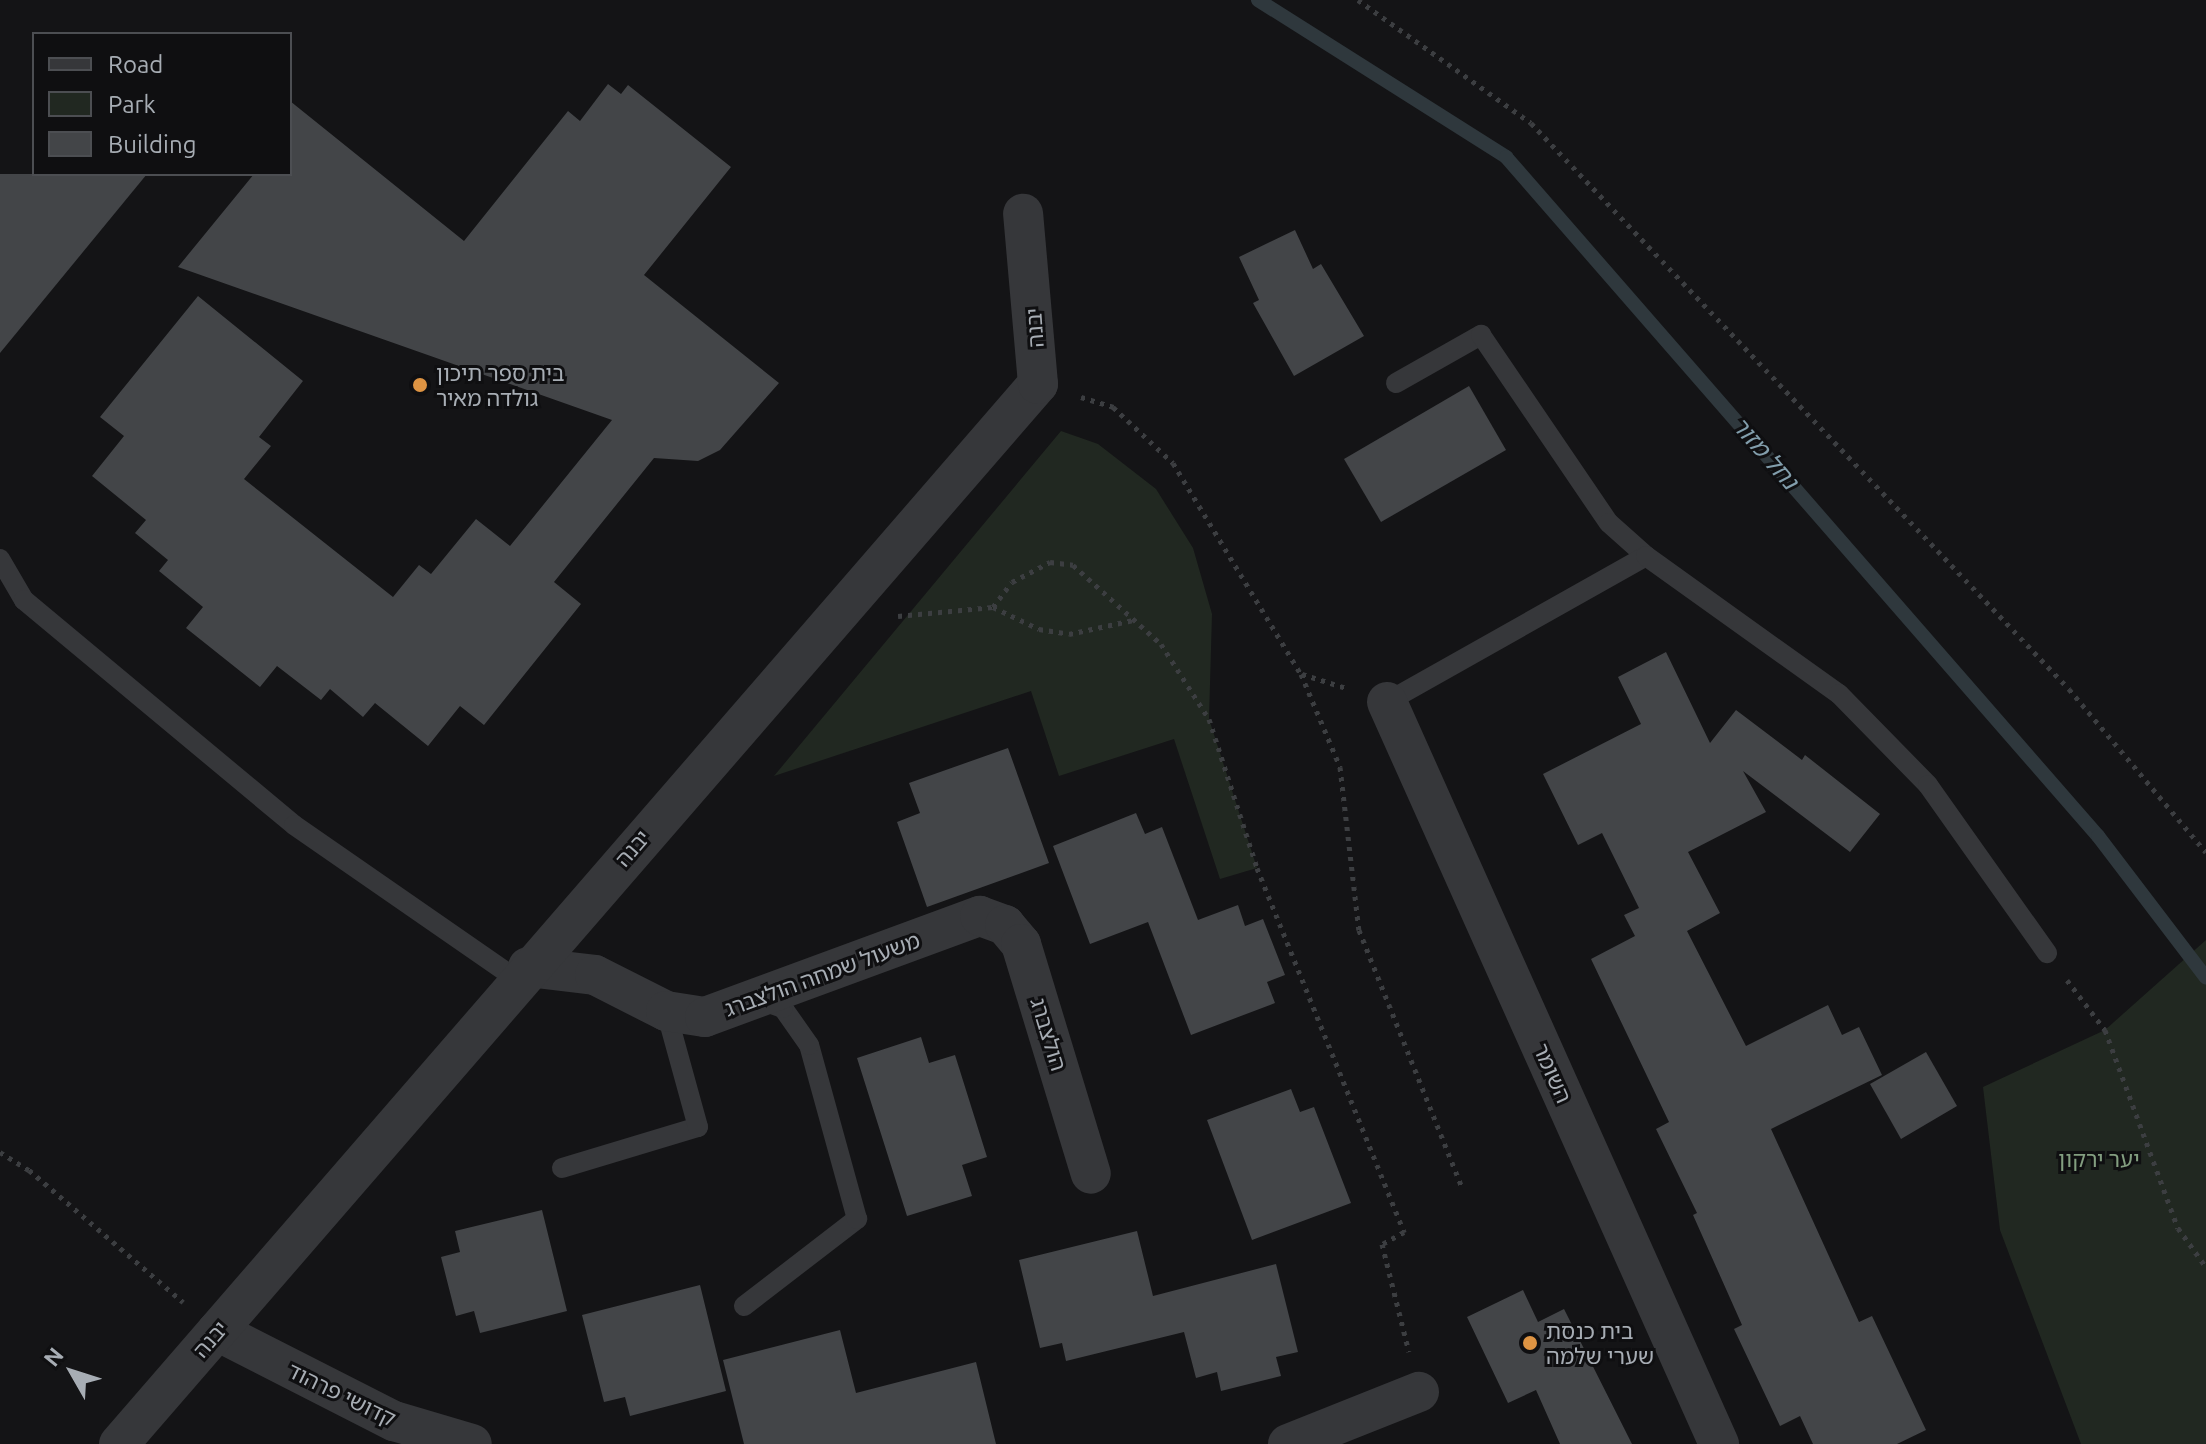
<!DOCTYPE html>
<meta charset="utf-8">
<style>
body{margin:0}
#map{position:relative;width:2206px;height:1444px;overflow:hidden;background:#141416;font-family:Ubuntu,"Noto Sans Hebrew",sans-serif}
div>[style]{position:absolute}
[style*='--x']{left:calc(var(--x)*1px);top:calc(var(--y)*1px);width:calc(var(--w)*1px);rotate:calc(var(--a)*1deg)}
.green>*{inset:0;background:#212821}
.stream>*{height:14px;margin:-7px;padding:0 7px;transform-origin:7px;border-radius:7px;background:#2f383d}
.building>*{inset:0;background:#434548}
.path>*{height:5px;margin-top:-2.5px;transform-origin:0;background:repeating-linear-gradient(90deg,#3c3e41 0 4px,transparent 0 10px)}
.service>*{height:20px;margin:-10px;padding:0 10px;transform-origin:10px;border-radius:10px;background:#36373a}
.minor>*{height:40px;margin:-20px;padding:0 20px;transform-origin:20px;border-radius:20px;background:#36373a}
.dots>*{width:22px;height:22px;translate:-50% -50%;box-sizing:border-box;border:4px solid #0f0f11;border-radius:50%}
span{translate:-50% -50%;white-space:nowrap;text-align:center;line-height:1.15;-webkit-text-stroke:6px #0f0f11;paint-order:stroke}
.street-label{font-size:22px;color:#a7adb4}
.poi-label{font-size:22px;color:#a7adb4}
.left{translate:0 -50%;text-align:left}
.park-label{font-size:22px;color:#839e80}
.water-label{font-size:24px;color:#829eac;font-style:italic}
.legend{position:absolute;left:32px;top:32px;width:260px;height:144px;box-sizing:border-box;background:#0f0f11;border:2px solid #4c4e52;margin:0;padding:10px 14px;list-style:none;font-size:24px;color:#a7adb4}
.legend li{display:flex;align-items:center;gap:16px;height:40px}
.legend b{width:40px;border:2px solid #4c4e52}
.north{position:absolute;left:32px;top:1332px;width:80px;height:80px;-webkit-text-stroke:6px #0f0f11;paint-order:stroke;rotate:309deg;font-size:22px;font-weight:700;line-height:32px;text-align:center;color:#a7adb4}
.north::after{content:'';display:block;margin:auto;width:28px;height:36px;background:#a7adb4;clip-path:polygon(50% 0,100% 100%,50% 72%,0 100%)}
</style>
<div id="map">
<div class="green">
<i style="clip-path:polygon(1061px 431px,1098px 444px,1156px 489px,1193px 548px,1212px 614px,1209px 719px,1257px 868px,1220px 879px,1174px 739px,1059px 776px,1031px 691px,774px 776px)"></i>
<i style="clip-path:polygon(2206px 940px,2206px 1444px,2081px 1444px,2000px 1230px,1983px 1087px,2105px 1030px)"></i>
</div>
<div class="stream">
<i style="--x:1258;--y:0;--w:294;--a:32.3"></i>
<i style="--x:1506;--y:157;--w:901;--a:48.92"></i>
<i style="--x:2098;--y:836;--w:178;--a:52.7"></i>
</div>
<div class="building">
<i style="clip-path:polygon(608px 84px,621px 94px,628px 85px,731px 167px,644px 275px,779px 383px,720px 450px,698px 461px,654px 458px,554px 582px,581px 604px,484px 725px,460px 706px,428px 746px,375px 703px,363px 717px,330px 689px,321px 700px,277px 666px,260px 687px,186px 628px,203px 607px,159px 571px,168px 560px,135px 533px,146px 520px,92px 476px,124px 436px,100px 417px,198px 296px,303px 381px,259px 437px,271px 446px,244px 479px,393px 597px,419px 565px,431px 574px,476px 519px,510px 546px,612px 420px,178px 267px,254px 174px,290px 174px,290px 101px,464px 241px,568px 111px,580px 121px)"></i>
<i style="clip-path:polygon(0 174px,147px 174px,0 353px)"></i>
<i style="clip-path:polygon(1295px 230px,1313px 269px,1321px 264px,1364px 336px,1294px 376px,1253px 303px,1259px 300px,1239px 257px)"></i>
<i style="clip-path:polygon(1469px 386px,1506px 450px,1381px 522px,1344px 459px)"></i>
<i style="clip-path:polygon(1666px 652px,1710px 743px,1736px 710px,1802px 760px,1805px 755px,1880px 814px,1850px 852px,1743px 771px,1766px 812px,1688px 852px,1720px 913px,1687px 931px,1746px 1046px,1828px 1005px,1842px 1035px,1859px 1027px,1882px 1075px,1771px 1129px,1859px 1322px,1872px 1316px,1926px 1430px,1897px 1444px,1813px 1444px,1800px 1416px,1780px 1426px,1734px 1329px,1742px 1325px,1693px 1215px,1697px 1213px,1656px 1129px,1669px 1122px,1591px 959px,1635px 936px,1624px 915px,1639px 908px,1602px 833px,1578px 845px,1543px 774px,1641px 724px,1618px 677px)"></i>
<i style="clip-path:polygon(1008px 748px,1049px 863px,927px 907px,897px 822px,920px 813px,909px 783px)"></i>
<i style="clip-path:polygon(1136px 813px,1145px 834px,1162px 827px,1198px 920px,1238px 905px,1245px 926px,1263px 919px,1285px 975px,1267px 982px,1275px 1003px,1191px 1035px,1148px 922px,1090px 944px,1053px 846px)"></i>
<i style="clip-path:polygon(921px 1037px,929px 1063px,955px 1055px,987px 1157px,962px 1165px,972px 1196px,907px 1216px,857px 1058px)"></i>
<i style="clip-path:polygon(1926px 1052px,1957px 1106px,1901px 1139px,1870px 1084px)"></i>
<i style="clip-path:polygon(1291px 1089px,1300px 1112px,1314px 1107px,1351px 1203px,1252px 1240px,1207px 1120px)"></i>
<i style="clip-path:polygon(542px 1210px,567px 1311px,480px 1333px,474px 1311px,456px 1316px,441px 1257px,460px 1252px,455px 1231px)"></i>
<i style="clip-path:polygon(1137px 1231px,1153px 1296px,1276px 1264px,1298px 1352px,1276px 1357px,1281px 1376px,1221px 1391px,1217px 1372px,1196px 1378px,1184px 1332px,1066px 1361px,1062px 1343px,1040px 1348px,1019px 1260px)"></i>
<i style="clip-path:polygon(700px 1285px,726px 1391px,630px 1416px,625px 1397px,604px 1402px,582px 1315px)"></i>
<i style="clip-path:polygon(1523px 1290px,1538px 1322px,1564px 1309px,1632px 1444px,1560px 1444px,1536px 1390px,1508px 1403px,1467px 1317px)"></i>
<i style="clip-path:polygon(840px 1330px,856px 1393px,976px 1362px,996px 1444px,744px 1444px,723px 1360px)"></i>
</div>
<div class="path">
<i style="--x:1358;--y:0;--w:212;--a:35.4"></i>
<i style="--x:1531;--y:123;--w:781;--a:46.45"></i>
<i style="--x:2069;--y:689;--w:213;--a:50"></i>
<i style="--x:1081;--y:397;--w:34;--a:17"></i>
<i style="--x:1113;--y:407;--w:82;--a:43"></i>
<i style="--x:1173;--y:463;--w:247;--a:58.8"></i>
<i style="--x:1301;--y:674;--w:101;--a:67.2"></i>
<i style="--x:1340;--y:767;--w:164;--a:83.4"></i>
<i style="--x:1359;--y:930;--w:277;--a:68.2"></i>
<i style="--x:993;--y:607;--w:51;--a:25.6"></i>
<i style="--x:1039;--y:629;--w:30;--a:9"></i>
<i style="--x:1069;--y:634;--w:66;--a:-12.2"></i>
<i style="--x:898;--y:616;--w:95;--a:-5.4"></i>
<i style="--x:993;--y:607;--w:31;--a:-53"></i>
<i style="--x:1012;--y:582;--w:43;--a:-27.8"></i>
<i style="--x:1050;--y:562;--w:23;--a:7"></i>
<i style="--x:1073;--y:565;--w:118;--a:41.9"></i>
<i style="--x:1161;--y:644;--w:89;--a:57.4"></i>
<i style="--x:1209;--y:719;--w:157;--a:72.1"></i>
<i style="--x:1257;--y:868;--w:393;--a:68"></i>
<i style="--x:1404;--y:1232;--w:25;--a:151"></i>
<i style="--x:1382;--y:1244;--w:111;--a:76"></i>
<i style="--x:1302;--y:674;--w:46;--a:17.7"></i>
<i style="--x:2067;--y:980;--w:63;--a:52.8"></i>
<i style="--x:2105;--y:1030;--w:211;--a:69.8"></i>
<i style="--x:2178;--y:1228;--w:48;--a:54.3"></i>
<i style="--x:0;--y:1152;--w:34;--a:32"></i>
<i style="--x:29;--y:1170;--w:203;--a:40.6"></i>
</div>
<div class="service">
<i style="--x:1396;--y:383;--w:98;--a:-29.5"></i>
<i style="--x:1481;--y:335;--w:227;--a:55.8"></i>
<i style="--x:1609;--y:523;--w:50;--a:41.7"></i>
<i style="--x:0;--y:559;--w:48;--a:59.7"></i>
<i style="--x:24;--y:600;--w:351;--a:39.8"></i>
<i style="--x:294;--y:825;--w:272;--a:34.7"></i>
<i style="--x:1387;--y:702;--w:297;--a:-29.4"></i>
<i style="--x:1646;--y:556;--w:237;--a:35.6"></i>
<i style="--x:1839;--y:694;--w:127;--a:45.6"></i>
<i style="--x:1928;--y:785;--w:206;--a:54.7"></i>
<i style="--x:562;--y:1168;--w:142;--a:-16.8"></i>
<i style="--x:698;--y:1127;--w:120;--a:-105.4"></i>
<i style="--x:744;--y:1306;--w:143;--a:-37.6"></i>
<i style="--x:857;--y:1219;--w:180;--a:-105.4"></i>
<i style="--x:809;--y:1045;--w:45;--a:-125.1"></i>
<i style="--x:783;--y:1008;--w:24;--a:-161"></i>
</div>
<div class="minor">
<i style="--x:1387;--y:702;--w:813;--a:65.89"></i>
<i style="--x:528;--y:967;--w:67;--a:6.8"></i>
<i style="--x:595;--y:975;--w:80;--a:26.9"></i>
<i style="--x:666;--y:1011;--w:39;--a:9"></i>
<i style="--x:705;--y:1017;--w:293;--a:-20.2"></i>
<i style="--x:980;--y:916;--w:27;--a:20"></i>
<i style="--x:1005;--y:925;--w:25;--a:50"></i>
<i style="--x:1021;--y:944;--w:240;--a:73.1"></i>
<i style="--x:217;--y:1331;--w:199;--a:27"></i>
<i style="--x:394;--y:1421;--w:81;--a:16.4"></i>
<i style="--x:119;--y:1444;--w:1403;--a:-49.08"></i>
<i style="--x:1038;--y:384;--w:171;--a:-95"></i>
<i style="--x:1288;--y:1444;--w:141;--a:-21.7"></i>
</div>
<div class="dots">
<i style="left:420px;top:385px;background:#de9443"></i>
<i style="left:1530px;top:1343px;background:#de9443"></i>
</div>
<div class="street-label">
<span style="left:1034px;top:328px;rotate:-94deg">יבנה</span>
<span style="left:632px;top:848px;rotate:-49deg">יבנה</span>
<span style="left:822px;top:974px;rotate:-20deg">משעול שמחה הולצברג</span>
<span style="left:1049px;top:1034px;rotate:73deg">הולצברג</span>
<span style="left:1553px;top:1073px;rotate:66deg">השומר</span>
<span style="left:210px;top:1339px;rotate:-49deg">יבנה</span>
<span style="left:342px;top:1394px;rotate:26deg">קדושי פרהוד</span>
</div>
<div class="poi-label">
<span class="left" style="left:436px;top:385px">בית ספר תיכון<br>גולדה מאיר</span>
<span class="left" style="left:1546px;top:1343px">בית כנסת<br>שערי שלמה</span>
</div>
<div class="park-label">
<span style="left:2099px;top:1159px">יער ירקון</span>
</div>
<div class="water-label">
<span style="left:1765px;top:453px;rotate:49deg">נחל מזור</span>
</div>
<ul class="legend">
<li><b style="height:10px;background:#36373a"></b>Road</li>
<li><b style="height:22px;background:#212821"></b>Park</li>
<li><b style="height:22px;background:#434548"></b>Building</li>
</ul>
<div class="north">N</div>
</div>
